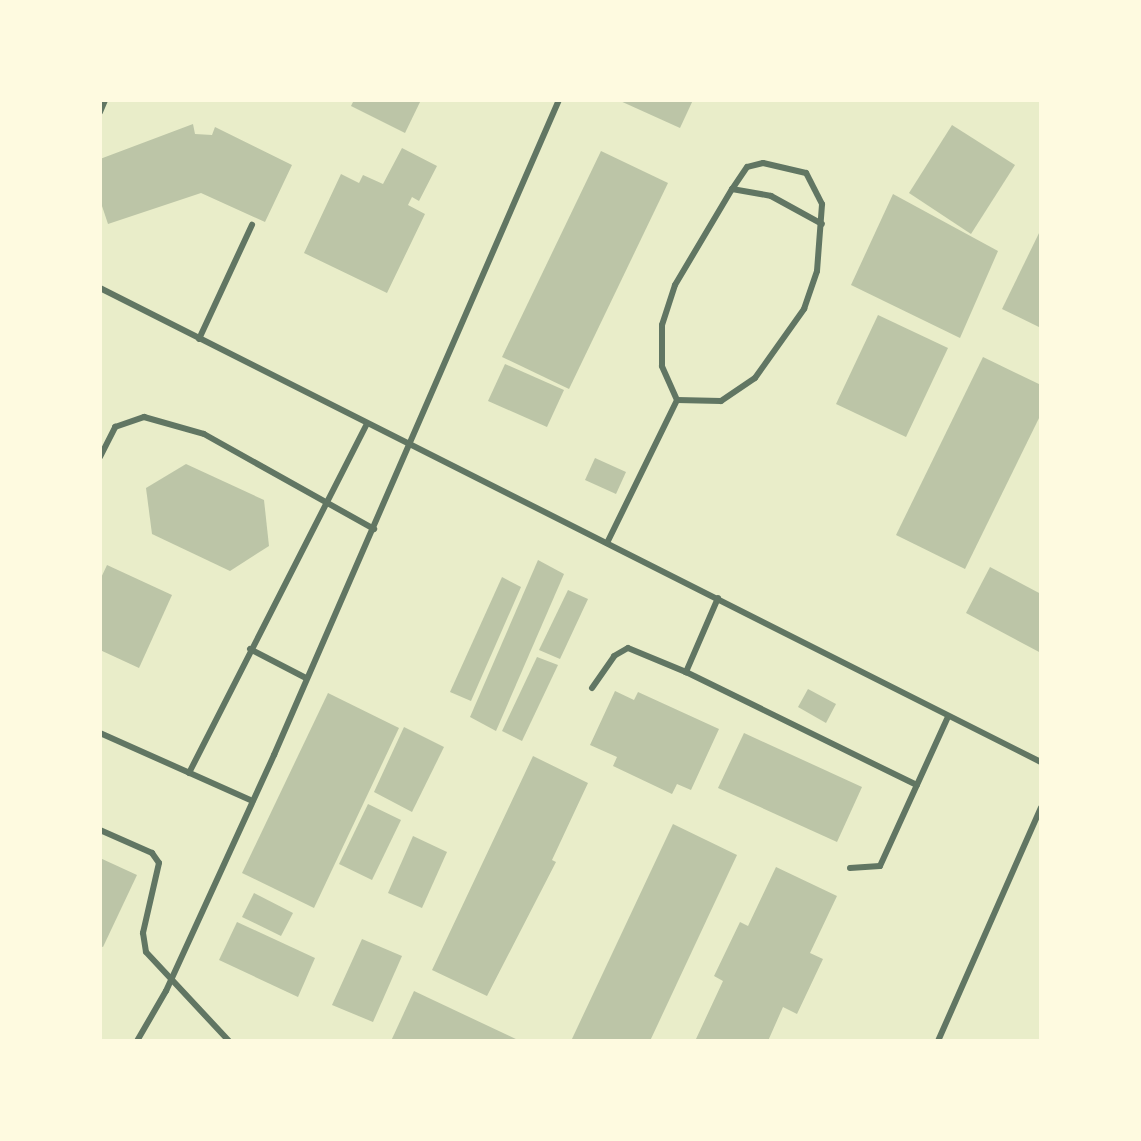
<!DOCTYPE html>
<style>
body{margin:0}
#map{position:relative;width:1141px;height:1141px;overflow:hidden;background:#e9edc9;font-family:"Varela Round",sans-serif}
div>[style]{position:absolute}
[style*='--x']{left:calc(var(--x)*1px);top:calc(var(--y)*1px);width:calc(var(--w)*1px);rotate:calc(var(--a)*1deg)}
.building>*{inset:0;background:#bcc5a7}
.service>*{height:6px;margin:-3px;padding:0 3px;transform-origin:3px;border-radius:3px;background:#617663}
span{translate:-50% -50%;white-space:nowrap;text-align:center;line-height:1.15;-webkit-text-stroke:6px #fefae0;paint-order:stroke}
.frame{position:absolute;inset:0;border:102px solid #fefae0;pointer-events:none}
</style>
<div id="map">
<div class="building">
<i style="clip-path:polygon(354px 100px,421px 100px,405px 133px,351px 106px)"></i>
<i style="clip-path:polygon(618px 100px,693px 100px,680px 128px)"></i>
<i style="clip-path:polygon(193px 124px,195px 134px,212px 135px,215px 127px,292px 165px,265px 222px,201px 193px,108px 224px,100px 200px,100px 159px)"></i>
<i style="clip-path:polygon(952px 125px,1015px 165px,971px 234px,909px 193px)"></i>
<i style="clip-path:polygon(402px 148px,437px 166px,419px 201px,412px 197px,408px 205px,425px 214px,387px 293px,304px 253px,341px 174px,359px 183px,363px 175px,383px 184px)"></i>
<i style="clip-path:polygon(601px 151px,668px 183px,569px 389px,502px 357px)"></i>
<i style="clip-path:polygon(893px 194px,998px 251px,960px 338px,851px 285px)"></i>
<i style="clip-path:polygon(1041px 229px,1041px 328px,1002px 309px)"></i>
<i style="clip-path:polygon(878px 315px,948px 348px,906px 437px,836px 404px)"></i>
<i style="clip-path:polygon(983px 357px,1041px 385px,1041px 414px,965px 569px,896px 535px)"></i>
<i style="clip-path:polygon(505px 364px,564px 390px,547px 427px,488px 401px)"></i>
<i style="clip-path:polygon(595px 458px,626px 472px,616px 494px,585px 480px)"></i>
<i style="clip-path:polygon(186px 464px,264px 500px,269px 546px,230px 571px,152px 534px,146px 488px)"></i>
<i style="clip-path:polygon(538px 560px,564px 574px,496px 731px,470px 717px)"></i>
<i style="clip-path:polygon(107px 565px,172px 595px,139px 668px,100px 650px,100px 580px)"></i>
<i style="clip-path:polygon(990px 567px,1041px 594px,1041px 653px,966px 613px)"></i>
<i style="clip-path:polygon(502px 577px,521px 587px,471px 701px,450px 692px)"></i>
<i style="clip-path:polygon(568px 590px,588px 599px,560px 659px,539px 650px)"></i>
<i style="clip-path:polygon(537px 657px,558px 665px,522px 741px,502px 731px)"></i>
<i style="clip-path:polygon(808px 689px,836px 704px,826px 723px,798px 707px)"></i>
<i style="clip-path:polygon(615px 691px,634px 700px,638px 692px,719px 729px,691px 790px,677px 784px,672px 794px,613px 766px,617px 757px,590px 745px)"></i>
<i style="clip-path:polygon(328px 693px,399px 728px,314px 908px,242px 873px)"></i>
<i style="clip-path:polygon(404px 727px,444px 747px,412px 812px,374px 792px)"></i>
<i style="clip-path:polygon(744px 733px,862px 787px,837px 842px,718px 788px)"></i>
<i style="clip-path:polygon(533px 756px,588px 783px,552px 860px,556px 862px,487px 996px,432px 970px)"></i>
<i style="clip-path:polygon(368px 804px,401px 820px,372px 880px,339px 864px)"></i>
<i style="clip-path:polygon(673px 824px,737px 855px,650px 1041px,571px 1041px)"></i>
<i style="clip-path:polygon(413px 836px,447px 852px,422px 908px,388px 893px)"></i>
<i style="clip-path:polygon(100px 858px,137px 875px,103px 947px,100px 946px)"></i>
<i style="clip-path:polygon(776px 867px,837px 896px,810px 953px,823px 959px,797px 1014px,783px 1007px,768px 1041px,701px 1041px,696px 1039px,723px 981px,714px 976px,740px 922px,748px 926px)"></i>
<i style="clip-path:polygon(254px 893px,293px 913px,281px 936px,242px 917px)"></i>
<i style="clip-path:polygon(237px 922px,315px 958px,298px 997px,219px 960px)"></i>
<i style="clip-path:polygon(362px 939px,402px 956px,373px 1022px,332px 1005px)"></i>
<i style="clip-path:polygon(414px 991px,520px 1041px,391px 1041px)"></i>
</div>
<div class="service">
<i style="--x:100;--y:112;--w:13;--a:-67"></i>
<i style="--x:100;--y:288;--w:1054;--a:26.74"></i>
<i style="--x:199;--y:339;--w:126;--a:-65.1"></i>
<i style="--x:677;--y:400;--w:44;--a:1.3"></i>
<i style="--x:721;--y:401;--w:41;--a:-34.1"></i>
<i style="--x:755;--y:378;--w:85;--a:-54.6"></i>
<i style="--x:804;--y:309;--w:40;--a:-71.1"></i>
<i style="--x:817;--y:271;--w:67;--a:-85.7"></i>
<i style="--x:822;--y:204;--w:35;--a:-117"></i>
<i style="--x:806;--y:173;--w:44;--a:-166.9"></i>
<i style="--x:763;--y:163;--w:16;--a:166"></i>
<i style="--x:747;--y:167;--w:27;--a:124"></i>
<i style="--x:100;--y:457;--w:34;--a:-63"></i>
<i style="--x:115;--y:427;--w:31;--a:-19"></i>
<i style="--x:144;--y:417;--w:62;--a:15.8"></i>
<i style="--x:204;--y:434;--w:195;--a:29.2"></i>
<i style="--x:607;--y:543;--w:159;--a:-63.9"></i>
<i style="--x:677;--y:400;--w:37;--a:-114"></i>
<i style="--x:662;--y:366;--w:41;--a:-90"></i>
<i style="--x:662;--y:325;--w:42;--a:-72"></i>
<i style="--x:675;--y:285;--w:112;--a:-59.3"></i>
<i style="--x:732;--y:189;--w:40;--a:10"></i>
<i style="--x:771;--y:196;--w:58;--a:28.8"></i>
<i style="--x:718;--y:598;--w:81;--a:113.4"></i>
<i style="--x:686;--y:672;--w:257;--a:26.1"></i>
<i style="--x:250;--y:649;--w:63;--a:27.4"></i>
<i style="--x:592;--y:688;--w:39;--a:-55"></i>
<i style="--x:614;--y:656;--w:16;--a:-30"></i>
<i style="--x:628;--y:648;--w:63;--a:22.5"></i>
<i style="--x:100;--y:733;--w:167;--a:24"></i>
<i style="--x:189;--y:773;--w:390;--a:-63"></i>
<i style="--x:100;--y:830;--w:57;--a:23.9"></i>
<i style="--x:152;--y:853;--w:12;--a:55"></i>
<i style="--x:159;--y:863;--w:72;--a:102.9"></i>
<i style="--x:143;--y:933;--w:19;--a:81"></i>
<i style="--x:146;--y:952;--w:122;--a:47"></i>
<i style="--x:850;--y:868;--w:30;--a:-4"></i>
<i style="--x:880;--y:866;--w:164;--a:-65.5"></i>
<i style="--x:137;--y:1041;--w:58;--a:-59.9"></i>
<i style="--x:166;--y:991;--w:260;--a:-65.4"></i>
<i style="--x:274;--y:755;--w:714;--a:-66.49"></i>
<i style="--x:938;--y:1041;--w:255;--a:-66.2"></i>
</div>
<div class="frame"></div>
</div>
